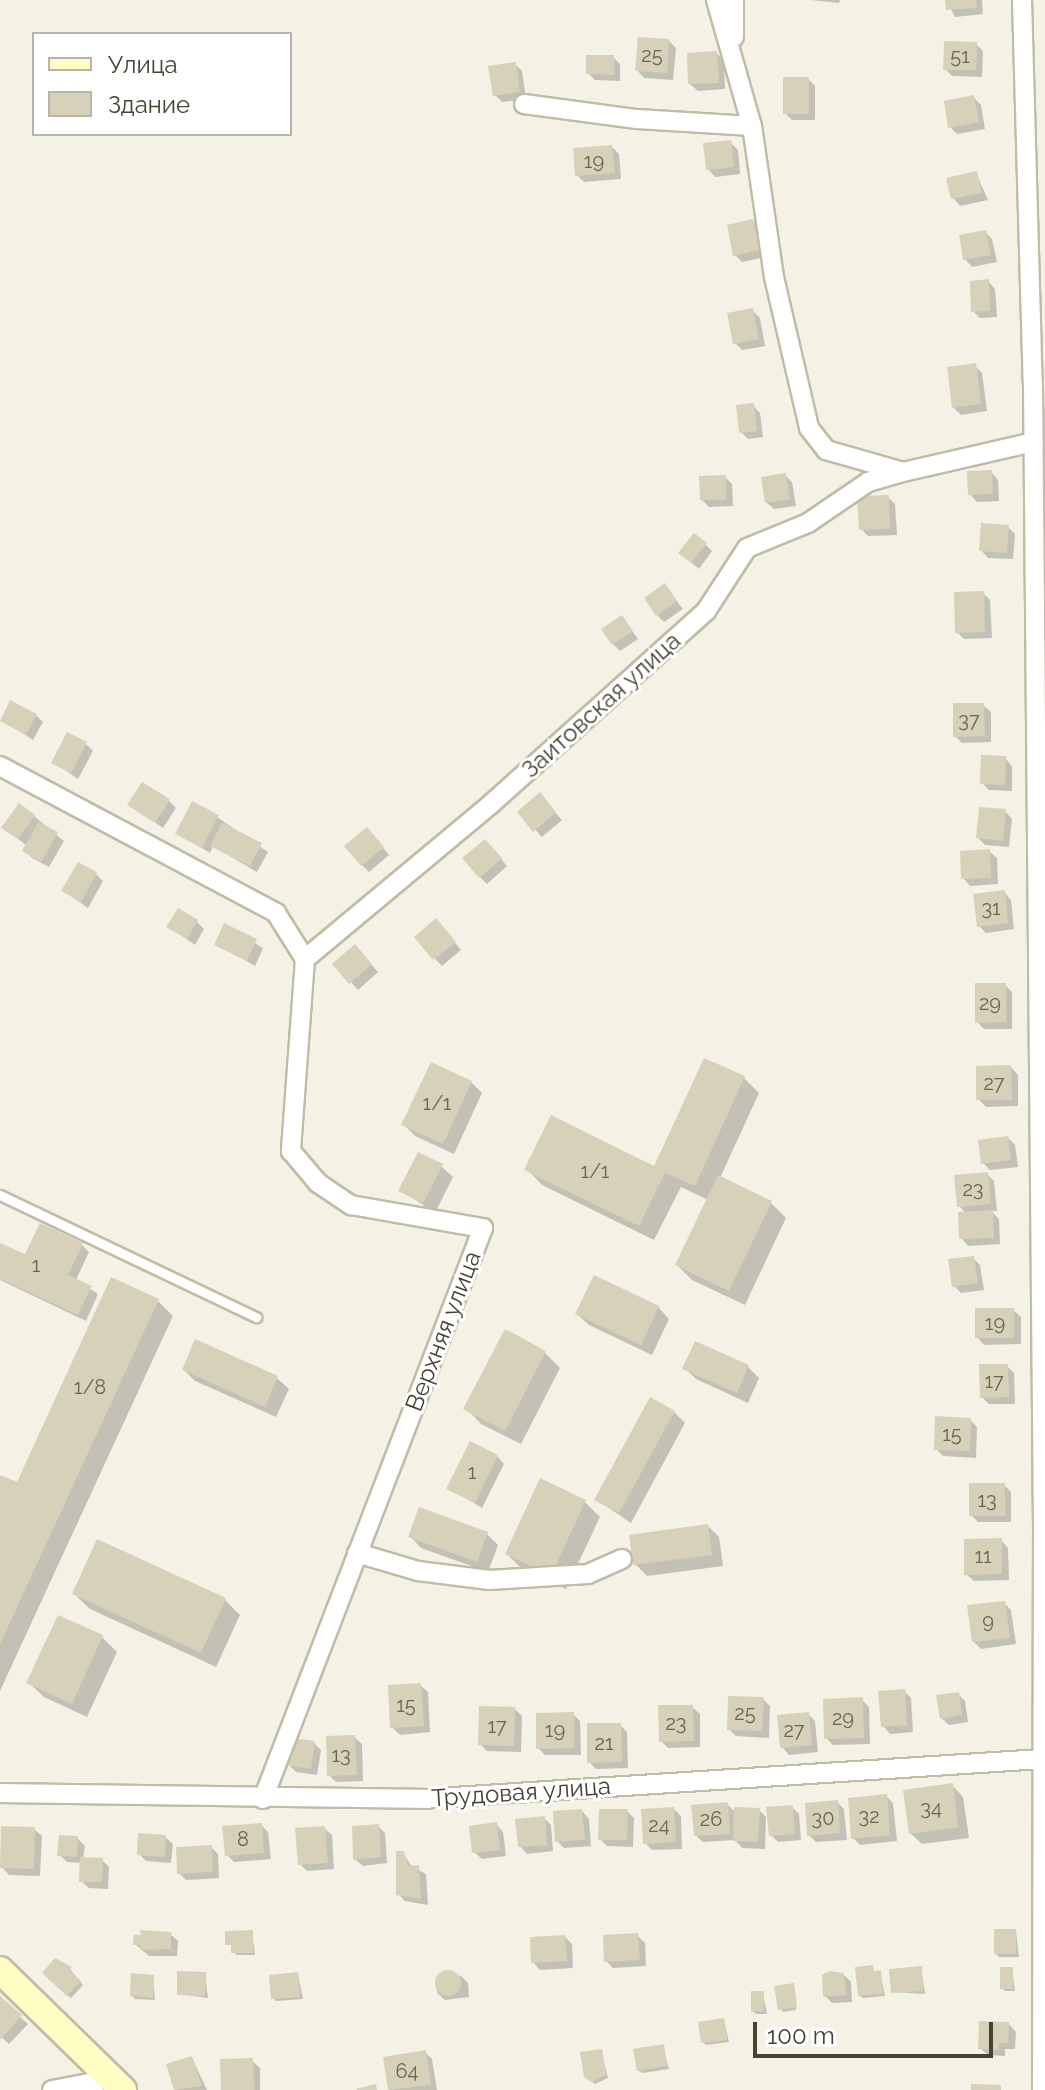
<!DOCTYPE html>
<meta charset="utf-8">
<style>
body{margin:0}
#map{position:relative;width:1045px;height:2090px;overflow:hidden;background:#f4f2e4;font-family:Raleway,sans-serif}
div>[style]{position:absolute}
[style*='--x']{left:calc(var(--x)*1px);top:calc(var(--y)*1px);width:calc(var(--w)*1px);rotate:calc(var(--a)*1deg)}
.shadow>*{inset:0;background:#0003}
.building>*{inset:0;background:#d6d1b8}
.round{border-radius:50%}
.roads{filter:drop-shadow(2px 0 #c0bca6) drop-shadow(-2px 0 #c0bca6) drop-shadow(0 2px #c0bca6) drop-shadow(0 -2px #c0bca6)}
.lane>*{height:9px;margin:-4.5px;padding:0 4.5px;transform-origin:4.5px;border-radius:4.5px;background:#fff}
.street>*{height:18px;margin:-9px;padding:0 9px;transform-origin:9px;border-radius:9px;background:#fff}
.secondary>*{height:26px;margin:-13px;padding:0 13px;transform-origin:13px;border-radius:13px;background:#fffdc2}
span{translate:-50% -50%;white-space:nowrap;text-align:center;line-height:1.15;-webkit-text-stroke:6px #fff;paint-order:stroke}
.number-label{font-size:20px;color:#6a6654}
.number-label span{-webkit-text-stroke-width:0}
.street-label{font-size:24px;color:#464333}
.legend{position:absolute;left:32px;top:32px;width:260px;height:104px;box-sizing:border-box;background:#fff;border:2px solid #b5b4ad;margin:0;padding:10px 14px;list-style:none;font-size:24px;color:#464333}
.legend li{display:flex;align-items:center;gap:16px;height:40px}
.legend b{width:40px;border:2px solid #b5b4ad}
.scale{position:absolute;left:753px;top:2022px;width:240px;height:36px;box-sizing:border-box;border:4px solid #464333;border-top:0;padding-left:10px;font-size:24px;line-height:28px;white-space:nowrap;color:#464333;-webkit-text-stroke:6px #fff;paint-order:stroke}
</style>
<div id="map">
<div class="shadow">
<i style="clip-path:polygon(811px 0,840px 0,839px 3px)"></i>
<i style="clip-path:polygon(947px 0,982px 0,983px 14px,955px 17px)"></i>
<i style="clip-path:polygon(669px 41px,676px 48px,673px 80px,644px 78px,637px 70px)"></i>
<i style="clip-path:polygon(976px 44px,983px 51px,982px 77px,952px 76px,945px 69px)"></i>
<i style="clip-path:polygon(716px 53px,724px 60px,725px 89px,698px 91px,690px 84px)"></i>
<i style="clip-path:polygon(613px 57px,620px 64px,620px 81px,595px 80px,588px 73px)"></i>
<i style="clip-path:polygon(515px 64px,522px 71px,526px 99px,502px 102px,495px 95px)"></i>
<i style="clip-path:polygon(808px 79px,815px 86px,815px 120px,792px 120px,785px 113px)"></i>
<i style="clip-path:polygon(973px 97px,981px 105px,985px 129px,957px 134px,950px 127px)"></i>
<i style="clip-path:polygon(730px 142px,738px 150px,740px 174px,715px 177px,708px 169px)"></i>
<i style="clip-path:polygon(612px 147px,619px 154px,621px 179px,584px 182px,577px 175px)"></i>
<i style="clip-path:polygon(976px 173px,988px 200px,960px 206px,953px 198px)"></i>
<i style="clip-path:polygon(753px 221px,760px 228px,766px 257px,742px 262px,735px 255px)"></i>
<i style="clip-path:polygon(985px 232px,992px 239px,997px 262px,972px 267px,965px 259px)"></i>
<i style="clip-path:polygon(988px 281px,995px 289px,997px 317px,980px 318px,973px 311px)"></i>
<i style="clip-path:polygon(752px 310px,760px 318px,765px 346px,742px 350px,735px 343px)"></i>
<i style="clip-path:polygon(975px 366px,982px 373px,987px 411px,961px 415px,954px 408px)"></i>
<i style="clip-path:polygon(753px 406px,760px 413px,763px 437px,748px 439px,741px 432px)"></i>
<i style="clip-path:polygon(991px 472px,998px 480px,999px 501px,977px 502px,970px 494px)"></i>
<i style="clip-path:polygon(785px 475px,792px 482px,796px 506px,774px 509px,766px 502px)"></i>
<i style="clip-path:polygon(725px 477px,732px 484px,733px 506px,709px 507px,702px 500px)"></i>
<i style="clip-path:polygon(888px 497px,895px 504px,897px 535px,868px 536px,861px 529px)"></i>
<i style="clip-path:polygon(1008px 527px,1015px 534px,1013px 559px,988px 558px,981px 550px)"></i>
<i style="clip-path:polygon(705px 544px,712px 551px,699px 569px,688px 560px)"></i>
<i style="clip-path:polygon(665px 586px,683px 609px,664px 622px,657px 615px)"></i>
<i style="clip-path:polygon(983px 593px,990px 600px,992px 638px,964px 639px,957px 632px)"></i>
<i style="clip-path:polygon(622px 618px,638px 639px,620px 651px,613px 644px)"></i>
<i style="clip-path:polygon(983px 705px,991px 712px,991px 742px,962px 743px,955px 736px)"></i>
<i style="clip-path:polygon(36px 715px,43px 722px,33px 740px,2px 720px)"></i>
<i style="clip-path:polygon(86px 744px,93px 751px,78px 779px,53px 762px)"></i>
<i style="clip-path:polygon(1005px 758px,1012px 766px,1012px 791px,989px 790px,982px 783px)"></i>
<i style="clip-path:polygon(169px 801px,176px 808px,163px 828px,130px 805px)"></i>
<i style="clip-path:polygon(546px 802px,562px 820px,542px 837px,519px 812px)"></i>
<i style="clip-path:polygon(1005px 811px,1012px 819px,1009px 847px,985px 845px,978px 838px)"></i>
<i style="clip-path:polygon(34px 816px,64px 841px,49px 867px,32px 858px,25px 851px,27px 846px,4px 828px)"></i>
<i style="clip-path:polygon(217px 817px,268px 852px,257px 872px,213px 846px,210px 853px,177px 833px)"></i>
<i style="clip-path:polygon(374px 837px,389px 855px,369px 872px,362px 865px)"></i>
<i style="clip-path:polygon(492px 848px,507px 866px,487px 884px,480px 877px)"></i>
<i style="clip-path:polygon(989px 851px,997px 858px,998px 884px,970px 886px,963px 878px)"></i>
<i style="clip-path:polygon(96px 874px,103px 881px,88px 908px,64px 891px)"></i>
<i style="clip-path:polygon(1004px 892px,1011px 900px,1014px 929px,986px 933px,979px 926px)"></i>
<i style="clip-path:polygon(197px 922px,204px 929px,195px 945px,168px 926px)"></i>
<i style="clip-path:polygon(225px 926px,263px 948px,255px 966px,216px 944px)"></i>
<i style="clip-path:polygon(443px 928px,461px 950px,442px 966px,435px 959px)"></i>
<i style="clip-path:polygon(362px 954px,378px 972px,358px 990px,351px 982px)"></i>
<i style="clip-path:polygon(1005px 985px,1012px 992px,1012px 1029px,984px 1029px,977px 1022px)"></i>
<i style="clip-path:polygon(705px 1060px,744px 1078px,759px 1093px,720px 1178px,771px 1203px,786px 1218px,745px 1305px,692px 1280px,677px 1265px,708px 1200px,681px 1187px,654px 1240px,542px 1185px,527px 1169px,655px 1169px)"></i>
<i style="clip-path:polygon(1011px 1067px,1018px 1075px,1018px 1106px,986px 1107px,978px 1099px)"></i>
<i style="clip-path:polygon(471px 1082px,482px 1093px,454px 1154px,415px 1136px,404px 1125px)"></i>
<i style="clip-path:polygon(1008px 1138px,1015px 1145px,1018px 1167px,990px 1170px,983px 1163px)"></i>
<i style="clip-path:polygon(441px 1166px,453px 1177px,435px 1213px,401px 1190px)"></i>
<i style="clip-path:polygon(987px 1174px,994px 1181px,997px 1211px,991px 1211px,999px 1219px,1000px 1244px,968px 1246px,961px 1238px,966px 1213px,959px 1206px)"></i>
<i style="clip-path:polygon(0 1245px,26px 1257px,82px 1245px,89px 1252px,76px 1280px,98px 1294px,86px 1321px,0 1280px)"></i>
<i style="clip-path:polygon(973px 1258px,980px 1265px,984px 1290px,961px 1293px,954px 1286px)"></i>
<i style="clip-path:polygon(158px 1301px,173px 1316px,0 1691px,0 1477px,18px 1485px)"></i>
<i style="clip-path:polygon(658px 1307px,669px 1319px,652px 1355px,589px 1325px,577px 1314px)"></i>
<i style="clip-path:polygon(1013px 1310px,1021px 1317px,1021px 1344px,984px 1345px,977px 1337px)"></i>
<i style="clip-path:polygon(506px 1332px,545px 1353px,560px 1368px,521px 1444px,481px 1424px,466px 1408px)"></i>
<i style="clip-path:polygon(1007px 1366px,1014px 1373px,1015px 1404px,989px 1404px,982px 1397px)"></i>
<i style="clip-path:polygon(748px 1367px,759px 1378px,748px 1403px,696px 1379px,685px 1368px)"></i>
<i style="clip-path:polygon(184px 1370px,277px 1378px,289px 1389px,276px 1417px,195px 1381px)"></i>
<i style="clip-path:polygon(674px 1412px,685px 1423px,631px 1523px,597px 1500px)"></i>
<i style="clip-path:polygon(970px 1420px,977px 1427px,976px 1458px,943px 1456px,936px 1449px)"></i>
<i style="clip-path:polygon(497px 1456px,504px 1464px,482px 1508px,449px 1488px)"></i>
<i style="clip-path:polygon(1004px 1485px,1011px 1492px,1011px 1522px,978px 1522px,971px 1515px)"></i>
<i style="clip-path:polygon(585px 1502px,600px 1517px,566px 1589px,522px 1569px,507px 1554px)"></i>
<i style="clip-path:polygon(708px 1526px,719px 1537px,723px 1566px,647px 1576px,635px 1564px)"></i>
<i style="clip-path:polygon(487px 1534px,498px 1545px,488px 1572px,421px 1548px,410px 1536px)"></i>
<i style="clip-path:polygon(1001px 1540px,1008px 1548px,1009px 1580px,974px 1581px,966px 1574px)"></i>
<i style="clip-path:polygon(74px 1594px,225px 1600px,240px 1615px,216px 1667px,90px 1609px)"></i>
<i style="clip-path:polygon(1004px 1603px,1011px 1610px,1016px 1644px,981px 1649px,974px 1642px)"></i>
<i style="clip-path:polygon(59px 1617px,102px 1637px,117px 1652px,87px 1717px,44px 1697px,28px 1682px)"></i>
<i style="clip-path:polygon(420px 1685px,428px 1692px,430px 1732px,400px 1735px,392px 1727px)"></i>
<i style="clip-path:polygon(904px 1691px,911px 1698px,913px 1732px,890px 1734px,883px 1726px)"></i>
<i style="clip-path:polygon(958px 1694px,965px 1701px,968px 1722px,949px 1725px,941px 1718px)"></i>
<i style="clip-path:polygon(763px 1699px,770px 1706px,769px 1738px,736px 1736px,729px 1729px)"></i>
<i style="clip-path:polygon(862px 1700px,869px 1707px,870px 1744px,833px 1745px,826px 1738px)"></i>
<i style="clip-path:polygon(692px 1707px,700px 1714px,700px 1747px,668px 1748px,661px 1741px)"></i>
<i style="clip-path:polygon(515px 1709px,522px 1716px,521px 1752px,487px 1751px,480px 1744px)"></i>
<i style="clip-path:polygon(573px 1714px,580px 1721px,581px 1755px,545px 1755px,538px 1748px)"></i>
<i style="clip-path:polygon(808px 1714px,815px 1721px,818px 1752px,789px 1755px,782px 1747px)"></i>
<i style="clip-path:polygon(620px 1725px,627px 1732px,628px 1768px,596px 1769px,589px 1762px)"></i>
<i style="clip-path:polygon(354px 1737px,362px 1744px,363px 1781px,336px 1782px,329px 1775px)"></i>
<i style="clip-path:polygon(314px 1743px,321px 1750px,317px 1775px,296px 1772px,288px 1764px)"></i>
<i style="clip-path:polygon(952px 1785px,963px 1797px,969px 1838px,922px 1844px,910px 1833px)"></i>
<i style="clip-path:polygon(886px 1796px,893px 1803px,897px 1841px,860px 1845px,853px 1838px)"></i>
<i style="clip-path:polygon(837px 1802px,844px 1809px,847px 1840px,816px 1842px,809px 1835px)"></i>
<i style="clip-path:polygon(727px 1804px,736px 1813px,759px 1810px,766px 1817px,765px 1849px,742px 1848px,735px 1840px,703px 1842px,695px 1835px)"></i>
<i style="clip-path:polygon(792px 1807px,799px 1814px,801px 1840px,778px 1842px,771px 1835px)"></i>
<i style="clip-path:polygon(674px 1809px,681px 1816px,682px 1849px,652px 1850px,645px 1843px)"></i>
<i style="clip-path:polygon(582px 1811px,589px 1819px,591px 1846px,564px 1848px,557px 1841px)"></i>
<i style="clip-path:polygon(627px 1811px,634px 1818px,633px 1847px,607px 1846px,600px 1839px)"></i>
<i style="clip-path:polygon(544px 1818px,551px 1825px,553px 1851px,527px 1854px,520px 1846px)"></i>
<i style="clip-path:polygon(496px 1824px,503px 1832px,506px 1856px,482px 1859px,474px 1852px)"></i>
<i style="clip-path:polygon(261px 1825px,268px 1832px,271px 1859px,234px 1862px,227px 1855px)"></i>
<i style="clip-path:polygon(378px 1826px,385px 1833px,387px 1863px,363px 1866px,355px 1859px)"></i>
<i style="clip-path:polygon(324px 1828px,332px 1835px,334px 1869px,307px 1871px,300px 1864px)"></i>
<i style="clip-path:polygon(34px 1829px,42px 1836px,40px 1876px,9px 1875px,2px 1867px)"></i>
<i style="clip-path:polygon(165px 1837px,173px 1844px,171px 1863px,146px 1861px,139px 1854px)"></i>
<i style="clip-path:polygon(77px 1838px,85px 1846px,83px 1859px,102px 1860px,109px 1867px,108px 1889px,89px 1888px,81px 1881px,82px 1863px,67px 1862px,60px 1855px)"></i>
<i style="clip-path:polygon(211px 1847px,218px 1854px,219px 1878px,186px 1880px,179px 1873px)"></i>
<i style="clip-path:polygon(403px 1853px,412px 1867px,426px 1874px,428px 1905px,405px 1901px,398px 1894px)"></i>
<i style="clip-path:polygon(1016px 1931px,1019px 1957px,999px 1957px,996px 1954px)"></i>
<i style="clip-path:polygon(227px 1932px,252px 1932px,255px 1955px,236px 1955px)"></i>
<i style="clip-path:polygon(170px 1934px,178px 1941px,177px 1956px,149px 1956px,135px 1944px)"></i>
<i style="clip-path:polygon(637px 1935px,645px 1943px,646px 1966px,613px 1968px,606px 1961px)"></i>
<i style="clip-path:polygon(565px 1937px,572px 1944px,573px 1968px,540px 1970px,533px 1962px)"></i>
<i style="clip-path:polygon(921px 1968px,925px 1994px,893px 1992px)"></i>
<i style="clip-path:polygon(70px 1969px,83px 1985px,71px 1998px,44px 1973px)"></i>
<i style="clip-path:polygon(1012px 1969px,1015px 1991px,1005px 1991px,1002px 1988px)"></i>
<i style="clip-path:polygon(880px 1972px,885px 1996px,863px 1998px,859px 1995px)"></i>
<i style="clip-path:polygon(205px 1974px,208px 1998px,179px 1994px)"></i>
<i style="clip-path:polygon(298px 1974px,303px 1999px,276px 2001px,273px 1998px)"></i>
<i style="clip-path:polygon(844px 1975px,851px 1982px,852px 2002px,832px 2003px,825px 1996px)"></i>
<i style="clip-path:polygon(461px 1976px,468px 1983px,469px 1997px,445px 2000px,437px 1993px,436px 1977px)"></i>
<i style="clip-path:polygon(153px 1977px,155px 2000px,135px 1999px,132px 1996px)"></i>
<i style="clip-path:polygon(792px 1986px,796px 2010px,783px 2012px,780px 2009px)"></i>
<i style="clip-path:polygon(763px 1993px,767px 2014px,756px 2014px,753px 2011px)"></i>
<i style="clip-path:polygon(0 1999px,28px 2024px,9px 2044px,0 2036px)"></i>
<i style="clip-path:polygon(724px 2020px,729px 2042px,706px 2045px,703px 2042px)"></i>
<i style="clip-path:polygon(1009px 2024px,1016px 2032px,1015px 2049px,1005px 2049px,1005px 2056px,988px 2055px,980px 2048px)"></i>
<i style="clip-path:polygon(663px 2047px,669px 2069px,642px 2073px,638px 2070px)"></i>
<i style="clip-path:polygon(601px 2051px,608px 2078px,595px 2084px,590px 2080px)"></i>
<i style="clip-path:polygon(425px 2052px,432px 2059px,437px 2090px,390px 2090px,386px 2058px)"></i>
<i style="clip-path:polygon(192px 2058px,207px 2090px,176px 2090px,168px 2066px)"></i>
<i style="clip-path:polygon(252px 2061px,260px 2068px,260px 2090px,223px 2090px)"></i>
</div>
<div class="building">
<i style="clip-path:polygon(945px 0,976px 0,977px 8px,946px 10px)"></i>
<i style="clip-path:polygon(638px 37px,669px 39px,667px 73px,635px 71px)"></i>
<i style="clip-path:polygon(944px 41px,977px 42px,976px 70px,943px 70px)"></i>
<i style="clip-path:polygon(717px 51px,719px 83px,688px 84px,687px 53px)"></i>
<i style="clip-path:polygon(586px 55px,614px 55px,614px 75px,586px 74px)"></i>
<i style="clip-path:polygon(516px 62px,520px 92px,493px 96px,488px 66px)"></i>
<i style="clip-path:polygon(783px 77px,809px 77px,809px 114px,783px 114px)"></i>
<i style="clip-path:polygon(974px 95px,979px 122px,948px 128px,944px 101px)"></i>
<i style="clip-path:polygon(731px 140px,734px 167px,706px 170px,703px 143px)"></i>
<i style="clip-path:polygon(612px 145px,615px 173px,575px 176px,573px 148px)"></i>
<i style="clip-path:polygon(977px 171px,982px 193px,951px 199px,946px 178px)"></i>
<i style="clip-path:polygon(753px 219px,760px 250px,733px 256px,727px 225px)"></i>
<i style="clip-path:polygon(986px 230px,991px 255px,963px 260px,959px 235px)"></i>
<i style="clip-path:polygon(989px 279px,990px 311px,971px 312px,970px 281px)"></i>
<i style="clip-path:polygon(753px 308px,759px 339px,733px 344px,727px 313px)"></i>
<i style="clip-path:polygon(976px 363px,981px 404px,952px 408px,947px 367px)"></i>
<i style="clip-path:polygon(754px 403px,757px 431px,739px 433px,736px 405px)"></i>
<i style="clip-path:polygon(992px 470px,993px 494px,968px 495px,967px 471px)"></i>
<i style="clip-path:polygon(786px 473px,790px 499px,765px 503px,761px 477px)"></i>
<i style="clip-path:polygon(726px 475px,726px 500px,700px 500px,699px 476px)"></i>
<i style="clip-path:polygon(889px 495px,890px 529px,859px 530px,857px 496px)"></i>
<i style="clip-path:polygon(981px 523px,1009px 525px,1007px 553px,979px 551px)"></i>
<i style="clip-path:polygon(694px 533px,707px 543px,691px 563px,678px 553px)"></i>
<i style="clip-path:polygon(665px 583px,677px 601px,656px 616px,644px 598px)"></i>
<i style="clip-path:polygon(984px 591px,985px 632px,955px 633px,954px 592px)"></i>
<i style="clip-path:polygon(622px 615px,633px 631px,612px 645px,601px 629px)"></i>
<i style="clip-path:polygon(10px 700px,37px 714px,26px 735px,0 721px)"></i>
<i style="clip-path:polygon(953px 703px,984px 703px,985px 736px,953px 737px)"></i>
<i style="clip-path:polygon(67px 732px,87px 742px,71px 773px,51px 763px)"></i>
<i style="clip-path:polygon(981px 755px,1006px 756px,1005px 785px,980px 784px)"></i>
<i style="clip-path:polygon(142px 782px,170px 799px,155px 823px,127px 805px)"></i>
<i style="clip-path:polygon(540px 792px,556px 812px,533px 832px,517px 812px)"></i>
<i style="clip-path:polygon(192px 801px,219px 815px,202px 848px,175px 834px)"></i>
<i style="clip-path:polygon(19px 803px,35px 815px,18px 839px,1px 828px)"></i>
<i style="clip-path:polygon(979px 807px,1006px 809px,1003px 841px,976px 838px)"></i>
<i style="clip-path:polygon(38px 822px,58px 832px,41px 862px,22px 851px)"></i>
<i style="clip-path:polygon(222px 823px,262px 843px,250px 866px,210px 846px)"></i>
<i style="clip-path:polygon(367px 827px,384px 847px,361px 866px,344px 846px)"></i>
<i style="clip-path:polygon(485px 839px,502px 858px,479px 878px,462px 858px)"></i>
<i style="clip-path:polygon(990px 849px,991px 878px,961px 879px,960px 851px)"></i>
<i style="clip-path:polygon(78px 862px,97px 872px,81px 902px,61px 891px)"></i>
<i style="clip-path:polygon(1005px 890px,1008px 923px,977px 927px,973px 894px)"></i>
<i style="clip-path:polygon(178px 908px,198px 920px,187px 939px,166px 927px)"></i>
<i style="clip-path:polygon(436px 918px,456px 942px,433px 960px,414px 937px)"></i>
<i style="clip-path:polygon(224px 923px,257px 939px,247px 961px,214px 945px)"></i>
<i style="clip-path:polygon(355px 944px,372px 964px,349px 984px,332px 964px)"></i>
<i style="clip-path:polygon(975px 983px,1006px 983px,1006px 1022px,975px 1023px)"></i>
<i style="clip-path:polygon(704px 1058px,745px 1076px,695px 1186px,665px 1173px,639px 1226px,524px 1170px,551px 1115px,654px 1166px)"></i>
<i style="clip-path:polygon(431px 1062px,472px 1081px,443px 1144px,401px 1125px)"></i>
<i style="clip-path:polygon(1011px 1065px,1012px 1100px,976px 1100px,976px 1066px)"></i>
<i style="clip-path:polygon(1008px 1136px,1011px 1160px,981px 1164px,978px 1140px)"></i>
<i style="clip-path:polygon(418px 1152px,443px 1164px,423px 1203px,398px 1191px)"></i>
<i style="clip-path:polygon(988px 1172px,991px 1204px,957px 1207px,954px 1175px)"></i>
<i style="clip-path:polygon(718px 1175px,772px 1201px,729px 1291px,675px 1265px)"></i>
<i style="clip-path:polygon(993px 1210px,994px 1238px,959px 1239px,958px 1212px)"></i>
<i style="clip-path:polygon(40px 1223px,83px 1243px,68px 1275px,92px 1286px,78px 1315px,0 1279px,0 1243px,25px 1254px)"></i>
<i style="clip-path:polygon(974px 1256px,978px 1283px,952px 1287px,948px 1259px)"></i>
<i style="clip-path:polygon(594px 1275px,659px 1306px,641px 1345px,575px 1314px)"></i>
<i style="clip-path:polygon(111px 1277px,159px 1299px,0 1644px,0 1475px,17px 1482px)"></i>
<i style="clip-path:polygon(975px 1308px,1014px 1308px,1014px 1338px,975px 1338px)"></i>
<i style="clip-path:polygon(505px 1329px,546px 1351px,505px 1431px,463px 1409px)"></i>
<i style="clip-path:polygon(195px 1339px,278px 1376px,265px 1407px,182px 1370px)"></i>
<i style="clip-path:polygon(695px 1341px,749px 1365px,737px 1393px,682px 1369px)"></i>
<i style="clip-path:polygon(979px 1364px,1008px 1364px,1009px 1397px,980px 1398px)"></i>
<i style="clip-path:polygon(650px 1397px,675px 1411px,619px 1513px,594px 1500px)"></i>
<i style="clip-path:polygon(935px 1416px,971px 1418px,970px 1451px,934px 1450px)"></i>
<i style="clip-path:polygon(470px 1441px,498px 1455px,475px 1503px,446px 1489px)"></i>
<i style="clip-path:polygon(540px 1478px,586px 1500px,551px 1575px,505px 1554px)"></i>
<i style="clip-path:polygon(969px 1483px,1005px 1483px,1005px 1516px,969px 1516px)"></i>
<i style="clip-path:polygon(419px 1507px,488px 1532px,477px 1562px,408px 1537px)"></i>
<i style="clip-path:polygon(708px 1524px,712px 1555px,633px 1565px,629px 1535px)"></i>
<i style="clip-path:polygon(1002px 1538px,1002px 1574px,964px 1575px,964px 1539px)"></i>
<i style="clip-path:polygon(97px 1539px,226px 1598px,201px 1653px,72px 1594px)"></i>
<i style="clip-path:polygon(1005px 1601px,1010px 1638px,972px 1642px,967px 1605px)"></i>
<i style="clip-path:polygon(58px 1615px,103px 1635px,72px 1704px,26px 1683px)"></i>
<i style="clip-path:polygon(421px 1683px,424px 1726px,390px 1728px,388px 1685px)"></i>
<i style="clip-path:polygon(905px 1689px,907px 1725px,881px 1727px,878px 1691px)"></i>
<i style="clip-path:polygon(959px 1692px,962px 1715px,940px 1719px,936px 1695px)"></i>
<i style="clip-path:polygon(728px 1696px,764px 1697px,762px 1731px,727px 1730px)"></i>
<i style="clip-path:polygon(863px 1697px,864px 1738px,824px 1739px,823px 1699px)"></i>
<i style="clip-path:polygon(658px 1705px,693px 1705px,694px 1741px,659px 1742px)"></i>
<i style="clip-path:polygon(479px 1706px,515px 1707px,514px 1746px,478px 1745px)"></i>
<i style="clip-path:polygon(574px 1712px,574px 1748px,536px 1749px,536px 1713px)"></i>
<i style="clip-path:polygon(809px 1712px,812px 1745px,780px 1748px,777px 1715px)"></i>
<i style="clip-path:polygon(587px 1723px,621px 1723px,622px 1762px,587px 1763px)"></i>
<i style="clip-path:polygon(355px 1735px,357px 1775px,327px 1776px,326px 1736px)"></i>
<i style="clip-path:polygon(291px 1738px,315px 1741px,311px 1769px,286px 1765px)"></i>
<i style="clip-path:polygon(953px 1783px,958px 1827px,909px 1834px,903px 1790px)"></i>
<i style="clip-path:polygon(887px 1794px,890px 1835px,851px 1839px,848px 1798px)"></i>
<i style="clip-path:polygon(838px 1800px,840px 1833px,807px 1836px,805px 1803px)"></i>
<i style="clip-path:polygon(728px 1802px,730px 1834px,694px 1836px,691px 1805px)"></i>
<i style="clip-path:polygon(793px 1805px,795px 1834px,769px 1836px,766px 1807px)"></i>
<i style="clip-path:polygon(674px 1807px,676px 1842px,643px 1844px,641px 1809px)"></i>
<i style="clip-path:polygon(734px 1807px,760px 1808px,758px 1842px,733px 1841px)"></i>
<i style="clip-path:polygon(582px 1809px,585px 1840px,555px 1842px,553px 1811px)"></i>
<i style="clip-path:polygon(599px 1809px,628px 1809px,627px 1840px,598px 1840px)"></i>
<i style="clip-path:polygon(545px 1816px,547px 1845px,518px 1847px,515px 1819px)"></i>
<i style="clip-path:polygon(497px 1822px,500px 1850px,472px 1853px,469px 1826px)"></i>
<i style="clip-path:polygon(262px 1823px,264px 1853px,225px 1856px,222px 1826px)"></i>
<i style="clip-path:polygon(379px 1824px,381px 1857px,353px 1860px,352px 1826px)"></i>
<i style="clip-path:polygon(1px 1826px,35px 1827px,34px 1869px,0 1868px)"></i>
<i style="clip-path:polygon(325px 1826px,328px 1863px,298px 1865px,295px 1828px)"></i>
<i style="clip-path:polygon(138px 1833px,166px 1835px,165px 1857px,137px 1855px)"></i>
<i style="clip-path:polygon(59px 1835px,78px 1836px,77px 1857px,57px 1856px)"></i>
<i style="clip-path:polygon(212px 1845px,213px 1872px,177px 1874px,176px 1847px)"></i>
<i style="clip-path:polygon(396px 1851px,404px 1851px,408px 1866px,419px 1865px,421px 1899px,396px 1895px)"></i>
<i style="clip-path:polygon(80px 1857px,103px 1858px,102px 1882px,79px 1882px)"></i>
<i style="clip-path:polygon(994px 1929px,1016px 1929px,1016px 1954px,994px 1954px)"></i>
<i style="clip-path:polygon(140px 1930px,171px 1932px,171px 1949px,140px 1950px,140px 1945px,133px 1945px,134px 1935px,141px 1935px)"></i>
<i style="clip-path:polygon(253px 1930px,253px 1953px,231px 1953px,231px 1945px,225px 1945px,225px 1931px)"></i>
<i style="clip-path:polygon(638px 1933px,640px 1960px,604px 1962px,603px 1935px)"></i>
<i style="clip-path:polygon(565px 1935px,567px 1961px,531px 1963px,530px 1937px)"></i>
<i style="clip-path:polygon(55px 1958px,72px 1967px,69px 1970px,81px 1981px,67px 1996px,42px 1973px)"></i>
<i style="clip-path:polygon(873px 1965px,874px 1971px,881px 1970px,883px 1994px,858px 1996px,855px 1967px)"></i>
<i style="clip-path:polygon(922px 1966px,923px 1991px,891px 1993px,889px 1969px)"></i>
<i style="clip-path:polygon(1000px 1967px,1013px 1967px,1013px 1989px,1000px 1989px)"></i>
<i class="round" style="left:435px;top:1970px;width:26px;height:26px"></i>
<i style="clip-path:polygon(177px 1971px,206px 1972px,205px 1996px,177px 1995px)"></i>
<i style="clip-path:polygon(830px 1971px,844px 1973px,846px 1995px,823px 1997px,822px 1975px)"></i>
<i style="clip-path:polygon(298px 1972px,300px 1997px,271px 1999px,269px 1975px)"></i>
<i style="clip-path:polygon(131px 1973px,154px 1975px,153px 1998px,130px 1996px)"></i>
<i style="clip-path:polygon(794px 1983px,797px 2007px,778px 2010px,774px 1986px)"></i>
<i style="clip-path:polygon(751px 1991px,764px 1991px,764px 2011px,751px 2012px)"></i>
<i style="clip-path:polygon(0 1996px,22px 2015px,0 2040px)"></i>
<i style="clip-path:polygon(724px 2018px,727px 2040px,701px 2043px,698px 2022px)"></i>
<i style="clip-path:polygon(979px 2021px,1009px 2022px,1008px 2043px,999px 2043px,999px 2050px,978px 2049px)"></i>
<i style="clip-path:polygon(664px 2044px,667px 2066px,637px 2071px,633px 2049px)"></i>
<i style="clip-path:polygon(602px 2049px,606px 2075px,591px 2082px,584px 2077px,580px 2052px)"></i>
<i style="clip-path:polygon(426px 2050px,431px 2085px,388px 2090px,383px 2057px)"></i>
<i style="clip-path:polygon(192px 2056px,202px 2086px,174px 2090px,166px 2064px)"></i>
<i style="clip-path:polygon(253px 2058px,254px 2090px,221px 2090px,220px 2059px)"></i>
<i style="clip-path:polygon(376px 2084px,377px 2090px,357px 2090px,356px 2089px)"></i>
<i style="clip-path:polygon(971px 2084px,1001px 2085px,1001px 2090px,971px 2090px)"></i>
</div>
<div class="roads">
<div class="lane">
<i style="--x:0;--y:1195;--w:284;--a:25.5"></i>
</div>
<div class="street">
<i style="--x:716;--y:0;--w:131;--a:74.1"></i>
<i style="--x:752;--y:126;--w:153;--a:81.7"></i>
<i style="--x:774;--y:277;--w:155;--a:76.9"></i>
<i style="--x:809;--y:428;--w:28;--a:52"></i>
<i style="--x:826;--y:450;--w:80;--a:15.9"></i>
<i style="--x:903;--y:472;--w:134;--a:-12.9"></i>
<i style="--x:1022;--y:0;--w:382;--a:88.4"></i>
<i style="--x:1033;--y:382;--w:1140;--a:89.5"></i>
<i style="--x:1043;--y:1522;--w:568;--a:90.1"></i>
<i style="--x:734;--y:37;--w:37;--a:-90"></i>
<i style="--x:524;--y:104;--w:114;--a:7.6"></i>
<i style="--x:637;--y:119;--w:115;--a:3.5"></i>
<i style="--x:0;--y:766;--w:313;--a:28"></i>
<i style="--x:276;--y:913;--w:54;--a:57.8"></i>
<i style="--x:305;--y:959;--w:193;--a:94.2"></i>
<i style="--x:291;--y:1151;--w:42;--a:49.8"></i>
<i style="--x:318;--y:1183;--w:40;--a:34"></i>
<i style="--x:351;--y:1205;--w:134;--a:9.9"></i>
<i style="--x:483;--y:1228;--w:612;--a:111.07"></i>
<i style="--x:305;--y:959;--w:242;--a:-39.8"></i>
<i style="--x:491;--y:804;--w:289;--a:-41.9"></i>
<i style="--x:706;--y:611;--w:75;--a:-56.9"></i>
<i style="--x:747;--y:548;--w:66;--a:-22.3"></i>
<i style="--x:808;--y:523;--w:73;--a:-34.3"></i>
<i style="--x:868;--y:482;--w:36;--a:-16"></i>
<i style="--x:357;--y:1553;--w:64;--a:16.4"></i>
<i style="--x:418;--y:1571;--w:72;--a:7.2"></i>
<i style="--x:489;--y:1580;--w:99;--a:-3.5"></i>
<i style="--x:588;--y:1574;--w:37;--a:-24"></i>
<i style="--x:0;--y:1793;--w:423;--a:0.8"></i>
<i style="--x:423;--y:1799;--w:619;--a:-3.7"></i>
<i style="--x:52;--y:2090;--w:60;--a:-10.6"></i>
</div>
<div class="secondary">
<i style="--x:0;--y:1970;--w:172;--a:44.3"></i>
</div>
</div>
<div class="number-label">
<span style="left:652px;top:55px">25</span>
<span style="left:960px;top:56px">51</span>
<span style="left:594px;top:161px">19</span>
<span style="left:969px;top:720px">37</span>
<span style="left:991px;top:908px">31</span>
<span style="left:990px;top:1003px">29</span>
<span style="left:994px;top:1083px">27</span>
<span style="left:437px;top:1103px">1/1</span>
<span style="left:595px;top:1171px">1/1</span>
<span style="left:973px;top:1189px">23</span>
<span style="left:36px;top:1265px">1</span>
<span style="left:995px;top:1323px">19</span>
<span style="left:994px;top:1381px">17</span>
<span style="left:90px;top:1387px">1/8</span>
<span style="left:952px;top:1434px">15</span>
<span style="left:472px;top:1472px">1</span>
<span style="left:987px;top:1500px">13</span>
<span style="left:983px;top:1556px">11</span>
<span style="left:988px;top:1621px">9</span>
<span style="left:406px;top:1705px">15</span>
<span style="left:745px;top:1713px">25</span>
<span style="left:843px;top:1718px">29</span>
<span style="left:676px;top:1723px">23</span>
<span style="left:497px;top:1726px">17</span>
<span style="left:555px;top:1730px">19</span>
<span style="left:794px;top:1730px">27</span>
<span style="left:604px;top:1743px">21</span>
<span style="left:341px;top:1755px">13</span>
<span style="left:931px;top:1808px">34</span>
<span style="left:869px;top:1816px">32</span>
<span style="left:823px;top:1818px">30</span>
<span style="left:711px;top:1819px">26</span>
<span style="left:659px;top:1825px">24</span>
<span style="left:243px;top:1839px">8</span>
<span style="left:407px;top:2071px">64</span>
</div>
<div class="street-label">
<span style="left:601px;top:705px;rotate:-42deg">Заитовская улица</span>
<span style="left:443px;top:1331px;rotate:-69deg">Верхняя улица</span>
<span style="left:521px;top:1792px;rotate:-4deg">Трудовая улица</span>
</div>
<ul class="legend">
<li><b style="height:10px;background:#fffdc2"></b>Улица</li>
<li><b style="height:22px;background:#d6d1b8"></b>Здание</li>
</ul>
<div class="scale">100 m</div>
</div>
